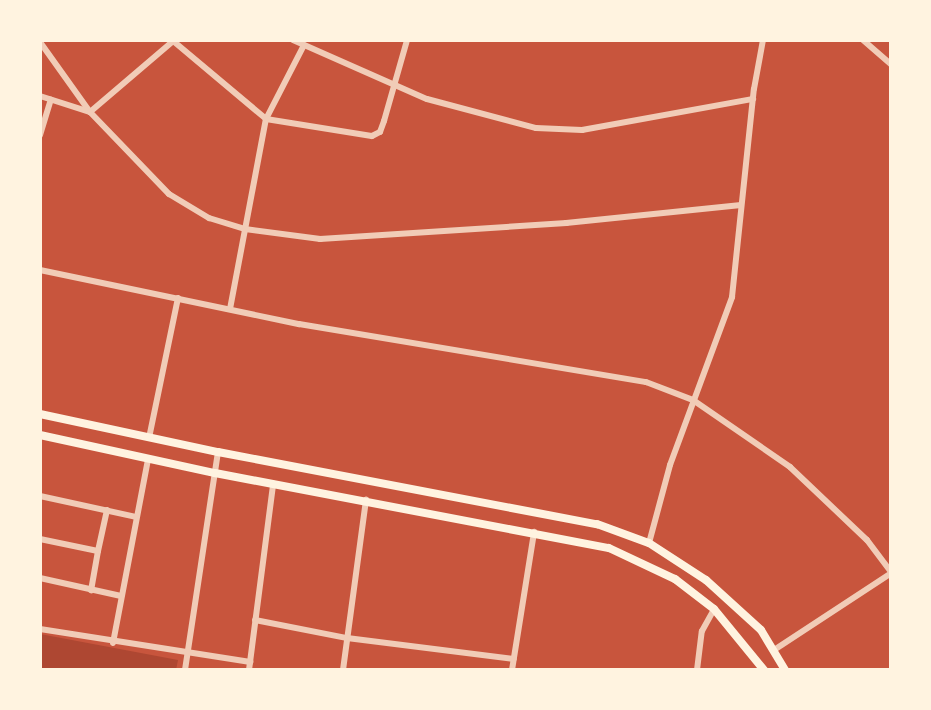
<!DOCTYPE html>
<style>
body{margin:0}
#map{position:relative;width:931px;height:710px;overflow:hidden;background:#c8553d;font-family:Jost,sans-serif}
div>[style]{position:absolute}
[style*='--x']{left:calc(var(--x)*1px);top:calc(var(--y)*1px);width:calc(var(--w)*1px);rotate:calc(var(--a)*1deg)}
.green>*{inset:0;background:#ae4732}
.minor>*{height:6px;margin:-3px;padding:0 3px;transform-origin:3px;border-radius:3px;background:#f1ccb7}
.secondary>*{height:8px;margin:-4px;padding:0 4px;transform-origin:4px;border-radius:4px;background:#fff3e0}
span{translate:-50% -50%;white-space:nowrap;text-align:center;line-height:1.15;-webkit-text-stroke:8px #fff3e0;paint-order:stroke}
.frame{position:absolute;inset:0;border:42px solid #fff3e0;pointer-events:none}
</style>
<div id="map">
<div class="green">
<i style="clip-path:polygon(40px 634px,178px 660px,176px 670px,40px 670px)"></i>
</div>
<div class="minor">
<i style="--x:172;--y:40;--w:123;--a:40"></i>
<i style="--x:266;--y:119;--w:107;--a:9.1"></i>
<i style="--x:372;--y:136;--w:9;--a:-27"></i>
<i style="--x:380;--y:132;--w:12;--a:-70"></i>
<i style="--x:384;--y:121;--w:84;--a:-74.1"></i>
<i style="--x:293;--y:40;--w:146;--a:23.8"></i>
<i style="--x:427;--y:99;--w:113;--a:14.9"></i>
<i style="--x:536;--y:128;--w:46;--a:2.5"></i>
<i style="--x:582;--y:130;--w:174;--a:-10.3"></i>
<i style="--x:863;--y:40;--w:37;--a:41"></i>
<i style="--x:40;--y:42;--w:86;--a:54.5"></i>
<i style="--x:90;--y:112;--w:114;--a:46.1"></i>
<i style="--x:169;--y:194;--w:47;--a:31"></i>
<i style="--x:209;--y:218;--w:38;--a:17"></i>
<i style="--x:245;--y:229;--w:76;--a:7.6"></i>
<i style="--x:320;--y:239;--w:247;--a:-3.7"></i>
<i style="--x:566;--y:223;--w:176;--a:-5.9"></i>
<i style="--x:40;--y:96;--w:52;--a:17.7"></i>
<i style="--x:90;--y:112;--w:109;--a:-40.5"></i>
<i style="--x:40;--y:135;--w:37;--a:-73"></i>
<i style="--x:40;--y:270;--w:265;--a:11.8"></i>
<i style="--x:299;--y:324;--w:352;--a:9.5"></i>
<i style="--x:646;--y:382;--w:50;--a:21"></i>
<i style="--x:693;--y:400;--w:118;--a:34.6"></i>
<i style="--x:790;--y:467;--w:106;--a:43.5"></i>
<i style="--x:867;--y:540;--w:40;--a:53"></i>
<i style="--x:230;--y:309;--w:193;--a:-79.3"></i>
<i style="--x:266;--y:119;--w:83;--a:-62.8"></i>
<i style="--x:149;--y:438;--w:143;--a:-78.3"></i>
<i style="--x:40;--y:496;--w:98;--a:12.3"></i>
<i style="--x:40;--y:539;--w:59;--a:11.7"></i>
<i style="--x:98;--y:551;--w:40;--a:100"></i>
<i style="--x:649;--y:543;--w:81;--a:-74.9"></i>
<i style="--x:670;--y:465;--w:179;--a:-69.7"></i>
<i style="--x:732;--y:297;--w:209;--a:-84"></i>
<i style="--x:754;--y:89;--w:50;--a:-79.6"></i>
<i style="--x:98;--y:551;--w:42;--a:-77.6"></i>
<i style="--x:40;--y:578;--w:83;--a:12.5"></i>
<i style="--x:255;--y:620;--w:94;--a:11.1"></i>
<i style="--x:347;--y:638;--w:168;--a:7.2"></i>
<i style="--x:40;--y:629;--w:213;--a:8.9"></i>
<i style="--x:113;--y:643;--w:187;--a:-79.2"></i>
<i style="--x:774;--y:650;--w:140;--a:-33.3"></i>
<i style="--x:185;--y:670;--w:220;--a:-81.4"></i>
<i style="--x:249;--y:670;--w:188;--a:-82.6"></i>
<i style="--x:343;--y:670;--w:172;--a:-82.3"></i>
<i style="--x:512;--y:670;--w:140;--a:-80.9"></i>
<i style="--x:697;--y:670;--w:39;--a:-83"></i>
<i style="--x:702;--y:631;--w:25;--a:-61"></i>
</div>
<div class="secondary">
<i style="--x:40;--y:414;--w:182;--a:12.1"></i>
<i style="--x:218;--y:452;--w:386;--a:10.8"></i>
<i style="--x:597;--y:524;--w:55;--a:20.1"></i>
<i style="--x:649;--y:543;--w:68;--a:33"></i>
<i style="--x:706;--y:580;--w:74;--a:42.3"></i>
<i style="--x:761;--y:630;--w:47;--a:59"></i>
<i style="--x:40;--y:435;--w:179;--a:12.3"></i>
<i style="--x:215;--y:473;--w:401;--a:10.8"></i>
<i style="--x:609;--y:548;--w:73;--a:25.2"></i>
<i style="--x:675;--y:579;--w:49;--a:37.6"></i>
<i style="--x:714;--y:609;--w:79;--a:50.7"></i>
</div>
<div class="frame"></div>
</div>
